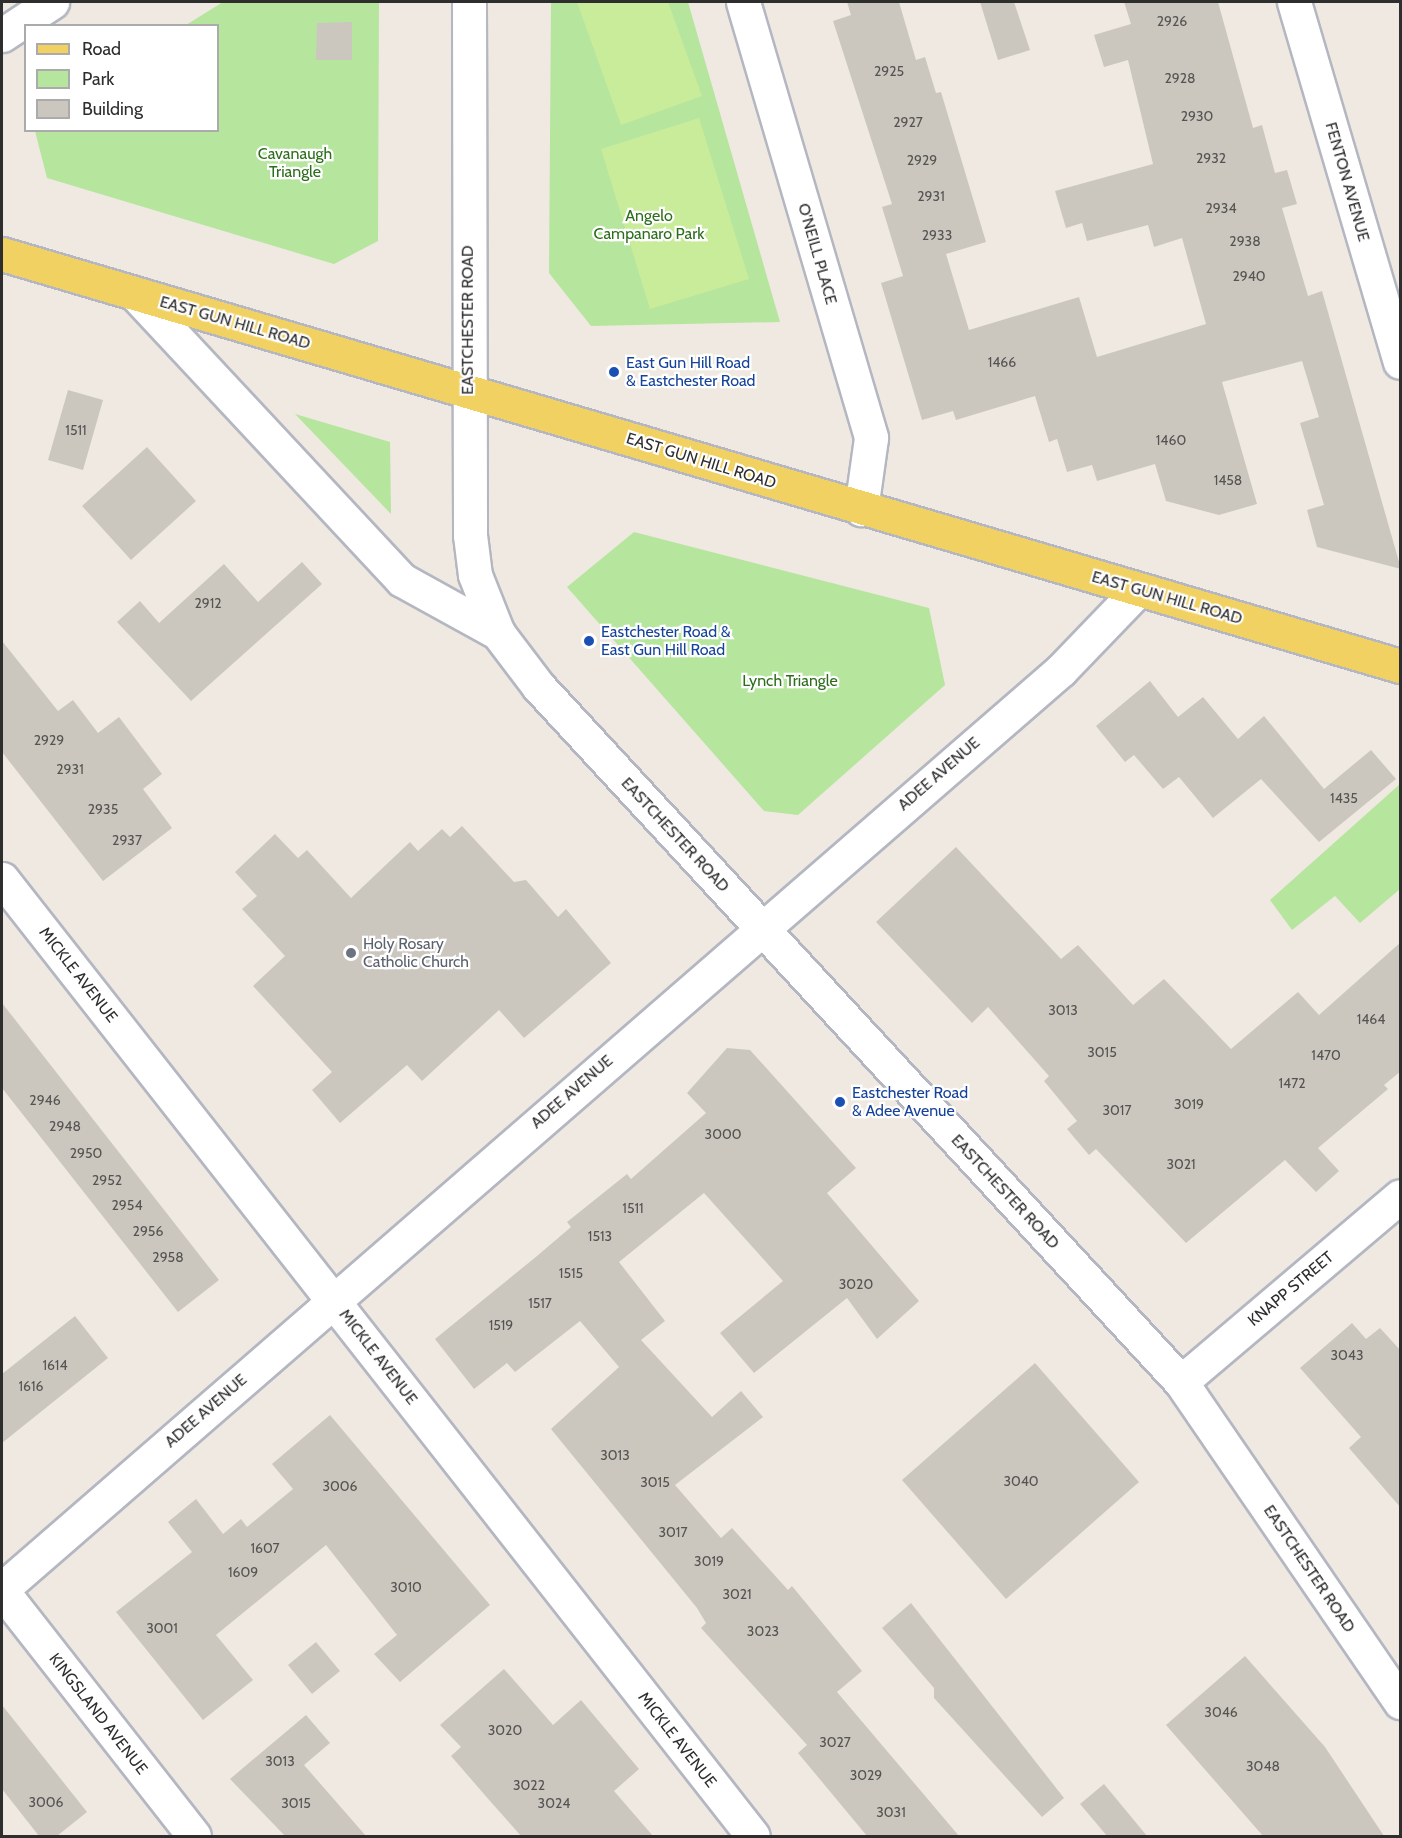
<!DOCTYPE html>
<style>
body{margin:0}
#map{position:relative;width:1402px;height:1838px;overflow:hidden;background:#efe9e1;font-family:Cabin,sans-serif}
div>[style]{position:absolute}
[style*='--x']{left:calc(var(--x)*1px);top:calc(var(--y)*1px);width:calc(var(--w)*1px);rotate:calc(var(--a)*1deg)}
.green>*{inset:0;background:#b6e59e}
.pitch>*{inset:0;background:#c9ec9a}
.building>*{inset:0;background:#cbc7bf}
.roads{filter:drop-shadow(2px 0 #b4b7c1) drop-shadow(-2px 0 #b4b7c1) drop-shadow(0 2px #b4b7c1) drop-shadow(0 -2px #b4b7c1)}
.minor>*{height:33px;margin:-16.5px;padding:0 16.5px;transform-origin:16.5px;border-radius:16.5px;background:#fff}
.secondary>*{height:33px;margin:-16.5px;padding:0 16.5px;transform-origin:16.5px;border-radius:16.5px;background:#fff}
.primary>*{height:33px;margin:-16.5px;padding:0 16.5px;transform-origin:16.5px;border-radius:16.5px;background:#f2d163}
.dots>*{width:16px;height:16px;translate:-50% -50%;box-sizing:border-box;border:3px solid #fff;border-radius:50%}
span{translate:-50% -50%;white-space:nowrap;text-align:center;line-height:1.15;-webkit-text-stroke:4.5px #fff;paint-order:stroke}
.number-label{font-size:14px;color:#555452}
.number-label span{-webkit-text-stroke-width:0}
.park-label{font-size:16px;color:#2c6e1b}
.street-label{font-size:16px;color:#2e2e2e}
.transit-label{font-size:16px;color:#164399}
.left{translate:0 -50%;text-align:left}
.worship-label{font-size:16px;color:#5b616d}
.frame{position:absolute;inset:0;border:3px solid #2e2e2e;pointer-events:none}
.legend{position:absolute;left:24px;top:24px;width:195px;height:108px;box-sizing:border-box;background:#fff;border:2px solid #ababab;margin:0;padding:8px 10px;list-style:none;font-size:18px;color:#2e2e2e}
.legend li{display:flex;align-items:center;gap:12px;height:30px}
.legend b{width:30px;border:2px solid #ababab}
</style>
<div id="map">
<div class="green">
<i style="clip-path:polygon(223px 2px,379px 2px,378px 241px,334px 264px,47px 178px,35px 131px,218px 130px,218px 26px,186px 25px)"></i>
<i style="clip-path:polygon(551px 2px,688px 2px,780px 322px,591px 326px,549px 273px)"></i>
<i style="clip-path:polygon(295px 414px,390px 442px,391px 514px)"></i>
<i style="clip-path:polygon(634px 532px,929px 608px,945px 685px,798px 815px,764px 811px,567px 587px)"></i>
<i style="clip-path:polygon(1400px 784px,1400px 889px,1360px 923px,1335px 896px,1292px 930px,1270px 900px)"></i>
</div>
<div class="pitch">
<i style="clip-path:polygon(577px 2px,668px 2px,702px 96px,621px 125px)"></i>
<i style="clip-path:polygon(699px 118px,749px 279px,650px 309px,601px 149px)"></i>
</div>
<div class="building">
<i style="clip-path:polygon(847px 2px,899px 2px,916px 60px,925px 57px,936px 93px,941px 92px,986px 242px,946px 254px,969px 330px,1079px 297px,1097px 357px,1206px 324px,1182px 238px,1154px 247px,1148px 225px,1087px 241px,1082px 223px,1066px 228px,1055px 191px,1153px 164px,1128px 60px,1104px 67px,1094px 35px,1131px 24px,1124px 2px,1218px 2px,1253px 128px,1262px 125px,1275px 173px,1287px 170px,1297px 204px,1282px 208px,1308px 296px,1322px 291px,1401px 569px,1317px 547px,1307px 510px,1324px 505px,1300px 423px,1319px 417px,1302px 361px,1222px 382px,1257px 504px,1219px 515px,1166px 501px,1155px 464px,1097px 481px,1092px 465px,1067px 472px,1057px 439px,1049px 442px,1035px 396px,956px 420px,953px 411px,922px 420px,881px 283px,903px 276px,882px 207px,892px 204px,833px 21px,851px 15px)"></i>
<i style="clip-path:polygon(980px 2px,1014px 2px,1030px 50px,998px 60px)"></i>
<i style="clip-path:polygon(352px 22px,352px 60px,316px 60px,317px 23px)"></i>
<i style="clip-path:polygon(68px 390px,103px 400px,83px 470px,48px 460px)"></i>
<i style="clip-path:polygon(147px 447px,196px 501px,131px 560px,82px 506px)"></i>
<i style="clip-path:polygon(302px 562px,322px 584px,191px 701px,117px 622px,140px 601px,159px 623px,224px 564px,258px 602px)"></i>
<i style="clip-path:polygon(2px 641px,58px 711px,73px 700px,98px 733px,119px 717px,162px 774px,143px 789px,172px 828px,103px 881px,2px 752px)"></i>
<i style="clip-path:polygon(1150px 681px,1178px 717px,1203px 697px,1238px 739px,1264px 716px,1324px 789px,1371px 750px,1396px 779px,1319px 842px,1261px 779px,1213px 818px,1179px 777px,1163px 789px,1134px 755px,1125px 762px,1096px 726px)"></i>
<i style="clip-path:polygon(462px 826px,514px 882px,526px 880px,558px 917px,566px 909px,611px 963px,524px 1038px,499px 1010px,422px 1081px,407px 1065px,340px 1123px,312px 1090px,332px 1072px,253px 986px,285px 956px,242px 909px,257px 896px,235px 872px,275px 834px,298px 858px,307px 850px,351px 898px,410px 842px,418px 851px,442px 829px,450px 837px)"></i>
<i style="clip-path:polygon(956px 847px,1061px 959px,1078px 945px,1133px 1005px,1164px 979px,1231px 1049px,1298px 992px,1319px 1015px,1401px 942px,1401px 1071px,1384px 1085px,1388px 1089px,1318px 1148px,1339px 1171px,1316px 1192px,1285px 1160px,1186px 1243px,1096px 1149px,1089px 1155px,1067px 1129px,1077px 1121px,1044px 1081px,1049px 1076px,988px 1007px,972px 1023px,876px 922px)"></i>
<i style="clip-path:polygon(2px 1003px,219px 1280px,178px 1312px,2px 1088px)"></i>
<i style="clip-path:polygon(727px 1048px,750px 1050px,856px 1168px,827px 1193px,919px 1301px,877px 1339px,847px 1298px,754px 1373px,720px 1333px,783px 1281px,704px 1193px,619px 1262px,665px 1321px,641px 1340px,712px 1417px,741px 1391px,763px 1417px,675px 1485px,721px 1538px,732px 1528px,788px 1590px,792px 1586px,862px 1671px,837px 1692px,959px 1836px,867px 1836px,798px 1753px,807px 1745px,701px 1628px,706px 1623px,697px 1608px,551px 1429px,619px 1367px,580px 1321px,515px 1372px,507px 1363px,474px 1389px,435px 1339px,537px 1256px,571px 1227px,567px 1222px,627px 1174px,631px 1179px,706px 1113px,687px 1093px)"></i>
<i style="clip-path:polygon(75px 1316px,108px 1358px,2px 1443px,2px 1374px)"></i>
<i style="clip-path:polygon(1352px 1323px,1366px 1339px,1380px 1328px,1401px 1351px,1401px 1508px,1349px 1448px,1361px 1437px,1300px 1368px)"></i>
<i style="clip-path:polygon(1035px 1363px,1139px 1482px,1006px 1599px,902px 1480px)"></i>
<i style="clip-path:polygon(330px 1415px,490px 1605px,400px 1682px,374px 1654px,397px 1635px,326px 1545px,216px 1635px,253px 1680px,203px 1720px,116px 1612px,192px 1552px,168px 1522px,196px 1499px,223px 1534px,241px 1519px,247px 1527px,293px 1489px,272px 1464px)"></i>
<i style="clip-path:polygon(911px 1603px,1064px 1798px,1042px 1817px,934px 1698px,934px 1688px,882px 1628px)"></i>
<i style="clip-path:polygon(316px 1642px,340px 1671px,312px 1694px,288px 1665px)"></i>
<i style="clip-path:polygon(1245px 1656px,1325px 1747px,1384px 1836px,1263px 1836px,1166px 1725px)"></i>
<i style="clip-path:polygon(504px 1669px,553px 1725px,581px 1700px,639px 1769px,614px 1791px,653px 1836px,521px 1836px,490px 1801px,451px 1756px,461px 1747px,440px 1725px)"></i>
<i style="clip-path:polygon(2px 1705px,87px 1812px,57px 1836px,39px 1836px,2px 1789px)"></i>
<i style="clip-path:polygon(306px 1715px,330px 1743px,304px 1765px,366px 1836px,285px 1836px,230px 1779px)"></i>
<i style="clip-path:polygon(1104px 1784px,1147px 1836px,1107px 1836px,1080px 1804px)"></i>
</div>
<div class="roads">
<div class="minor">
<i style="--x:743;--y:2;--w:454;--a:73.6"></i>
<i style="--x:871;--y:438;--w:72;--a:98"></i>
<i style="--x:1294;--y:2;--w:375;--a:73.6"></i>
<i style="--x:2;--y:35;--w:60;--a:-33.4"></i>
<i style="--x:137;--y:296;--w:388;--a:47"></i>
<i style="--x:402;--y:580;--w:110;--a:28.9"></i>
<i style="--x:2;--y:879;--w:1216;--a:51.88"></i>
<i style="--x:1181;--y:1382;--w:287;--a:-40.3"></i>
<i style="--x:2;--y:1589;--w:1402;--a:-40.95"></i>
<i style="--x:1061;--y:670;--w:111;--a:-46.1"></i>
<i style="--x:2;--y:1591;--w:311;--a:51.9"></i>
</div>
<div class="secondary">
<i style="--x:469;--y:2;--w:533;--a:89.89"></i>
<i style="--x:470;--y:535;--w:40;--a:82.9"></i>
<i style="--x:475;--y:575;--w:62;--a:68.4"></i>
<i style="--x:498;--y:633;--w:68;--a:52.8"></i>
<i style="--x:539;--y:687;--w:946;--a:47.27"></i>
<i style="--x:1181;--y:1382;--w:388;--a:55.6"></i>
</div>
<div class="primary">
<i style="--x:2;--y:254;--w:1457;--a:16.42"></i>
</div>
</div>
<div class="dots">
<i style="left:614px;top:372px;background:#1a4fb4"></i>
<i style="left:589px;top:641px;background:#1a4fb4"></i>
<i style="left:351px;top:953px;background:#6b7280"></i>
<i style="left:840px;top:1102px;background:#1a4fb4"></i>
</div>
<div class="number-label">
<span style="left:1172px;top:21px">2926</span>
<span style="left:889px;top:71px">2925</span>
<span style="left:1180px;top:78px">2928</span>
<span style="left:1197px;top:116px">2930</span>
<span style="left:908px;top:122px">2927</span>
<span style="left:1211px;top:158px">2932</span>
<span style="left:922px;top:160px">2929</span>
<span style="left:931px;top:196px">2931</span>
<span style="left:1221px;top:208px">2934</span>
<span style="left:937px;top:235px">2933</span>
<span style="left:1245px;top:241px">2938</span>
<span style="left:1249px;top:276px">2940</span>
<span style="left:1002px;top:362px">1466</span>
<span style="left:76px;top:430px">1511</span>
<span style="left:1171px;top:440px">1460</span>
<span style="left:1228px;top:480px">1458</span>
<span style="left:208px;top:603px">2912</span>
<span style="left:49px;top:740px">2929</span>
<span style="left:70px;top:769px">2931</span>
<span style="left:1344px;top:798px">1435</span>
<span style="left:103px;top:809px">2935</span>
<span style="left:127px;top:840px">2937</span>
<span style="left:1063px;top:1010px">3013</span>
<span style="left:1371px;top:1019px">1464</span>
<span style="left:1102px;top:1052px">3015</span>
<span style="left:1326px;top:1055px">1470</span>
<span style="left:1292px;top:1083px">1472</span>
<span style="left:45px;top:1100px">2946</span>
<span style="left:1189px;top:1104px">3019</span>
<span style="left:1117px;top:1110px">3017</span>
<span style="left:65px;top:1126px">2948</span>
<span style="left:723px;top:1134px">3000</span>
<span style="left:86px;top:1153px">2950</span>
<span style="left:1181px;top:1164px">3021</span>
<span style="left:107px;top:1180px">2952</span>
<span style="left:127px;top:1205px">2954</span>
<span style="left:633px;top:1208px">1511</span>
<span style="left:148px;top:1231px">2956</span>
<span style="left:600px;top:1236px">1513</span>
<span style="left:168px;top:1257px">2958</span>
<span style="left:571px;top:1273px">1515</span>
<span style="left:856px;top:1284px">3020</span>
<span style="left:540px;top:1303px">1517</span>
<span style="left:501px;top:1325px">1519</span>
<span style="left:1347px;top:1355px">3043</span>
<span style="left:55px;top:1365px">1614</span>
<span style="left:31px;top:1386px">1616</span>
<span style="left:615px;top:1455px">3013</span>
<span style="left:1021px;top:1481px">3040</span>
<span style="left:655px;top:1482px">3015</span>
<span style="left:340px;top:1486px">3006</span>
<span style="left:673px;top:1532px">3017</span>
<span style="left:265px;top:1548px">1607</span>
<span style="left:709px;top:1561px">3019</span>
<span style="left:243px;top:1572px">1609</span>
<span style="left:406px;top:1587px">3010</span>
<span style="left:737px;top:1594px">3021</span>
<span style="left:162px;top:1628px">3001</span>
<span style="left:763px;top:1631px">3023</span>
<span style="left:1221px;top:1712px">3046</span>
<span style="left:505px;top:1730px">3020</span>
<span style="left:835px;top:1742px">3027</span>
<span style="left:280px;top:1761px">3013</span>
<span style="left:1263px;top:1766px">3048</span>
<span style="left:866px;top:1775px">3029</span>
<span style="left:529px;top:1785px">3022</span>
<span style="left:46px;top:1802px">3006</span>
<span style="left:296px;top:1803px">3015</span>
<span style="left:554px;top:1803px">3024</span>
<span style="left:891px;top:1812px">3031</span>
</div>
<div class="park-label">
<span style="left:295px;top:163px">Cavanaugh<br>Triangle</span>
<span style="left:649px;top:225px">Angelo<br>Campanaro Park</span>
<span style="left:790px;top:681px">Lynch Triangle</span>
</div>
<div class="street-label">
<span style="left:1347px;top:182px;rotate:74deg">FENTON AVENUE</span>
<span style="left:817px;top:254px;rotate:74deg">O'NEILL PLACE</span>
<span style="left:468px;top:320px;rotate:-90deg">EASTCHESTER ROAD</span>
<span style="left:235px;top:323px;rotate:16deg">EAST GUN HILL ROAD</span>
<span style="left:701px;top:461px;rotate:17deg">EAST GUN HILL ROAD</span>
<span style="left:1167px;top:598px;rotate:16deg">EAST GUN HILL ROAD</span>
<span style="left:939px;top:774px;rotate:-41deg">ADEE AVENUE</span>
<span style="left:675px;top:835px;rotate:47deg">EASTCHESTER ROAD</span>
<span style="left:78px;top:975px;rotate:52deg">MICKLE AVENUE</span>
<span style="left:572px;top:1092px;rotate:-41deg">ADEE AVENUE</span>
<span style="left:1005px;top:1192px;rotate:47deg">EASTCHESTER ROAD</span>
<span style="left:1291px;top:1289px;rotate:-40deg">KNAPP STREET</span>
<span style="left:378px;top:1357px;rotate:52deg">MICKLE AVENUE</span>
<span style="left:206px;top:1411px;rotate:-41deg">ADEE AVENUE</span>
<span style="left:1309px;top:1569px;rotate:56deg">EASTCHESTER ROAD</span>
<span style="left:98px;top:1714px;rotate:52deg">KINGSLAND AVENUE</span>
<span style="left:677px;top:1740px;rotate:52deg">MICKLE AVENUE</span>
</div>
<div class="transit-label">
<span class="left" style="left:626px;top:372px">East Gun Hill Road<br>&amp; Eastchester Road</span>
<span class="left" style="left:601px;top:641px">Eastchester Road &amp;<br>East Gun Hill Road</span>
<span class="left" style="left:852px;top:1102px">Eastchester Road<br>&amp; Adee Avenue</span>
</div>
<div class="worship-label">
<span class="left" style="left:363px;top:953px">Holy Rosary<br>Catholic Church</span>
</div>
<div class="frame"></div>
<ul class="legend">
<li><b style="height:8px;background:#f2d163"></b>Road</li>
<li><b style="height:16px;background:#b6e59e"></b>Park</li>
<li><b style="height:16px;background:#cbc7bf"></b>Building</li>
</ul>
</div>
